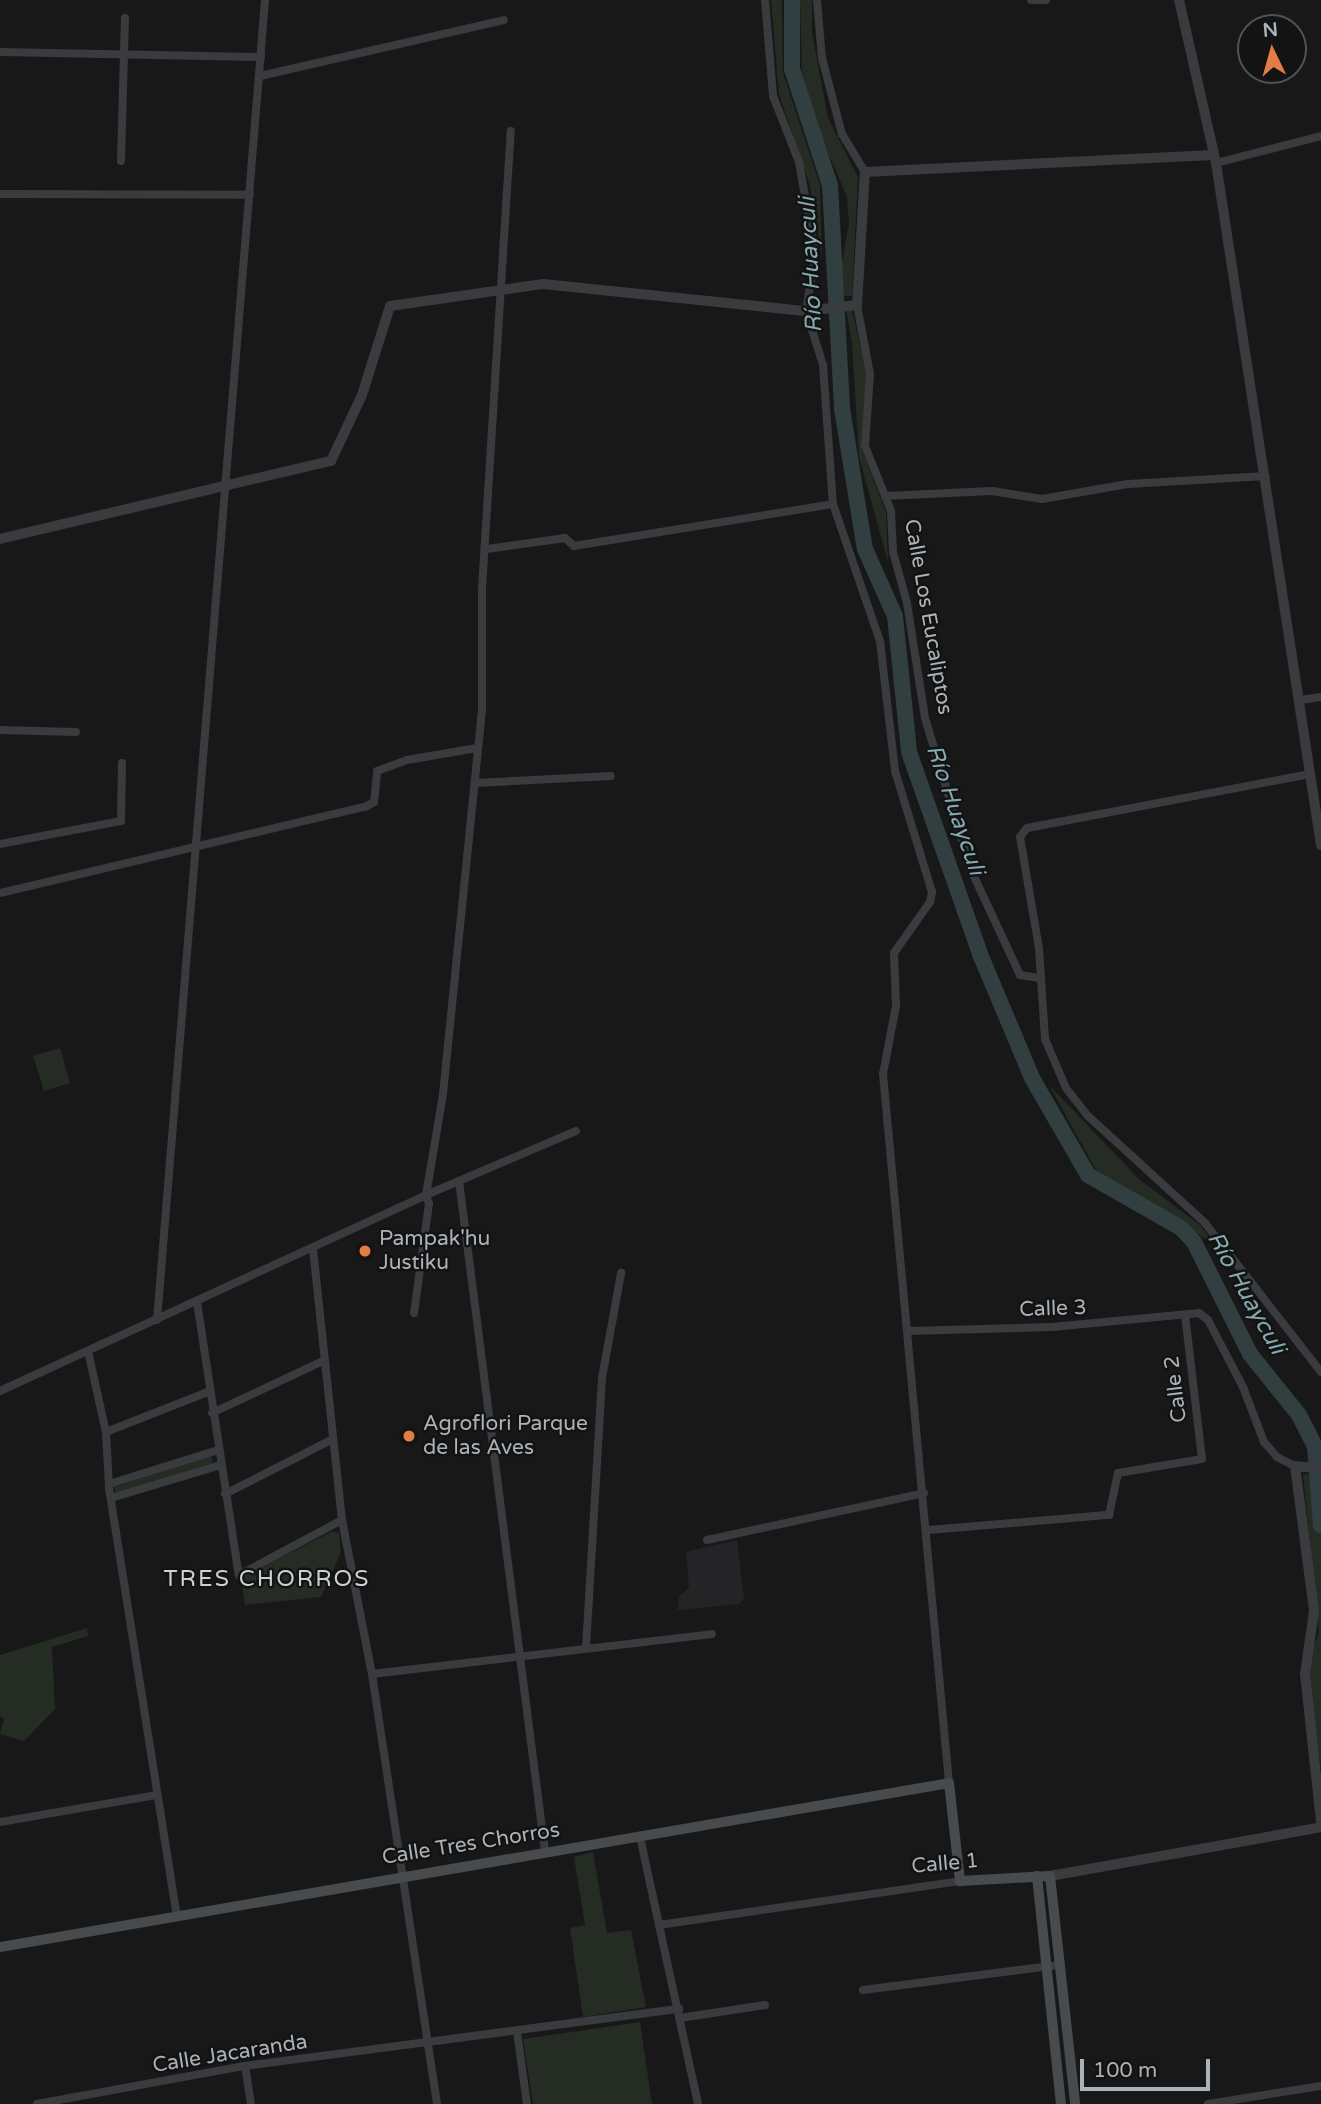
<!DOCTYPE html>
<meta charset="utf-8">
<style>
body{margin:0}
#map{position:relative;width:1321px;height:2104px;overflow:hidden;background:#181819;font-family:"Varela Round",sans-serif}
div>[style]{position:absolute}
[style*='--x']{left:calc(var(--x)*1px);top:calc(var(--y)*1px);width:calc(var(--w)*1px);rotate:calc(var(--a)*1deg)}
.built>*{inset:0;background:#242426}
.green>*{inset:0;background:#252c24}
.river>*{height:16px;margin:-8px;padding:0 8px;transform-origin:8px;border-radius:8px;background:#313f41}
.minor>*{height:8px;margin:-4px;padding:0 4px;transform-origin:4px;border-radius:4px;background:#393b3e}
.tertiary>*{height:10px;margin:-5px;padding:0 5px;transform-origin:5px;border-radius:5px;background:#393b3e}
.secondary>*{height:10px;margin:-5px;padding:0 5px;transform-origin:5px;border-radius:5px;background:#474b4e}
.dots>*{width:19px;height:19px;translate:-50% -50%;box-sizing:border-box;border:4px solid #131314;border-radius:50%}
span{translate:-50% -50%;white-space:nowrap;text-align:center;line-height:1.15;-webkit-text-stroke:5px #131314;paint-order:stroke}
.street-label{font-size:21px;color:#abb3b8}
.poi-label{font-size:21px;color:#abb3b8}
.left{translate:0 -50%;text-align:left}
.water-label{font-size:23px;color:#85a9b0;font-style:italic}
.neighbourhood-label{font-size:23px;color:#cbd1d4;letter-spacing:2px}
.north{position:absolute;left:1237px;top:14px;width:70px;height:70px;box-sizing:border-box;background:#131314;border:2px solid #505356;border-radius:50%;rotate:355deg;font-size:19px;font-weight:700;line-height:28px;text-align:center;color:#abb3b8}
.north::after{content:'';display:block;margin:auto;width:24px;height:32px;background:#e47d45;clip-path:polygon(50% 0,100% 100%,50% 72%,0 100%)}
.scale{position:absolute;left:1080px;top:2059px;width:130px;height:32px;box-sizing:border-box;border:4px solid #abb3b8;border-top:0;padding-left:9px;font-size:21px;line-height:24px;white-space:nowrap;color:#abb3b8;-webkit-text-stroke:5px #131314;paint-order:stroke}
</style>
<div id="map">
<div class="built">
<i style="clip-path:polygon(737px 1540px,744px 1599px,739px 1604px,678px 1610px,679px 1597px,689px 1587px,686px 1552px)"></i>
</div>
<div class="green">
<i style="clip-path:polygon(771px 0,782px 0,783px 73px,820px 185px,822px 257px,810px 186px,779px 94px)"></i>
<i style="clip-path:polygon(800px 0,812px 0,812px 32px,828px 118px,858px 177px,852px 296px,844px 296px,841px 268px,849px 224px,847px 197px,811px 113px,802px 72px)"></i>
<i style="clip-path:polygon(846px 310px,852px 310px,867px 374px,861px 448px,886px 512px,888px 562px,859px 457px,852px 344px)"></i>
<i style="clip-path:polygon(60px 1048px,70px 1083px,44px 1091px,33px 1056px)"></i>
<i style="clip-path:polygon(1049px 1085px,1140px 1180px,1200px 1225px,1214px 1244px,1096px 1170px)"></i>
<i style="clip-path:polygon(211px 1456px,213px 1463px,116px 1493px,114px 1487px)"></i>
<i style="clip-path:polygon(1303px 1474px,1321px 1475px,1321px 1769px,1306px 1669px,1319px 1632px)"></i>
<i style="clip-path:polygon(333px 1531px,339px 1533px,341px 1552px,321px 1597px,245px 1605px,241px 1578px)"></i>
<i style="clip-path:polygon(87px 1628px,88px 1636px,52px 1647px,55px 1709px,24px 1741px,0 1734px,4px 1719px,0 1716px,0 1655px)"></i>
<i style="clip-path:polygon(593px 1852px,607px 1933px,631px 1930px,646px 2007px,583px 2017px,570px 1928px,585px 1925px,574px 1857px)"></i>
<i style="clip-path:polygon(640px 2022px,652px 2104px,533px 2104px,523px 2039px)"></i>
</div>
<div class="river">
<i style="--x:792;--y:0;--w:69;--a:90"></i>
<i style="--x:792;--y:69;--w:122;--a:71.9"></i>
<i style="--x:830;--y:185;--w:224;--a:86.9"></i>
<i style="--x:842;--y:409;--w:142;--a:80.7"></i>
<i style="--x:865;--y:549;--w:73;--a:65.9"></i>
<i style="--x:895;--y:616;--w:137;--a:84.1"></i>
<i style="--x:909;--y:752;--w:214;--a:70.6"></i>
<i style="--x:980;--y:954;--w:134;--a:67.2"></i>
<i style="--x:1032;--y:1078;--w:112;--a:60"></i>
<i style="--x:1088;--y:1175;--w:107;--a:29.7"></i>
<i style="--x:1181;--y:1228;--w:19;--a:47"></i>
<i style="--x:1194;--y:1242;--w:125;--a:63.4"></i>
<i style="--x:1250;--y:1354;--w:78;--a:51.2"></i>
<i style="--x:1299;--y:1415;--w:35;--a:63"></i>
<i style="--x:1315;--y:1446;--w:80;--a:85.7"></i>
</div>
<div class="minor">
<i style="--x:765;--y:0;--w:96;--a:85.2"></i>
<i style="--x:773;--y:96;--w:71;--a:68.5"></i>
<i style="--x:799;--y:162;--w:94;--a:80.2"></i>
<i style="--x:815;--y:255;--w:57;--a:99.1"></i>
<i style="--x:806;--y:311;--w:57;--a:72.5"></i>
<i style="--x:823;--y:365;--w:139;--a:85.9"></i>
<i style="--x:833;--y:504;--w:145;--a:71.1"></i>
<i style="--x:880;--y:641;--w:131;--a:83.4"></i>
<i style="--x:895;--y:771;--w:127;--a:73"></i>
<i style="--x:932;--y:892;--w:10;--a:101"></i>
<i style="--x:930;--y:902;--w:62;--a:125.2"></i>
<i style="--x:894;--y:953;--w:53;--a:87.8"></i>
<i style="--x:896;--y:1006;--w:69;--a:100.8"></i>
<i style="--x:883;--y:1074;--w:712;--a:84.68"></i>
<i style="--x:817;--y:0;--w:58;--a:85.1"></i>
<i style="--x:822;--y:58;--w:79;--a:75.3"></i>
<i style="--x:842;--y:134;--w:44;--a:58.8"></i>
<i style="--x:1031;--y:0;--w:15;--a:0"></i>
<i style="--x:0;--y:52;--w:261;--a:1.1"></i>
<i style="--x:260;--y:76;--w:250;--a:-12.9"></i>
<i style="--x:121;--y:161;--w:143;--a:-88.4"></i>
<i style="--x:1216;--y:163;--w:108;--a:-14.4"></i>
<i style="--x:0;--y:194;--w:250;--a:0.2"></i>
<i style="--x:857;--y:305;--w:70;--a:79.3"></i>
<i style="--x:870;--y:374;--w:72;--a:94"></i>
<i style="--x:865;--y:446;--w:70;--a:68.2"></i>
<i style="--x:891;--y:511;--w:41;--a:87.2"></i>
<i style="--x:893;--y:552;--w:53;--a:74.6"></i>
<i style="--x:907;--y:603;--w:116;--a:81.1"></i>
<i style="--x:925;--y:718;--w:159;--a:73.2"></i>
<i style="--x:971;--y:870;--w:116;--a:65"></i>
<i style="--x:1020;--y:975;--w:18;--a:9"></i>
<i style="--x:885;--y:496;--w:107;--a:-2.7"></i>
<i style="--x:992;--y:491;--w:51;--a:9.1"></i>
<i style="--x:1042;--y:499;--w:87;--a:-9.9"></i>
<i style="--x:1128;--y:484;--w:138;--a:-3.3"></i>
<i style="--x:487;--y:549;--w:79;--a:-8"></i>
<i style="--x:565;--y:538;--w:12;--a:42"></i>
<i style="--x:574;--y:546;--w:262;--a:-9.2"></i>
<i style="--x:1301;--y:700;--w:20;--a:-9"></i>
<i style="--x:0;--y:730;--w:76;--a:1.5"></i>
<i style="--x:1310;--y:774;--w:288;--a:169.2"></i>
<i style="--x:1027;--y:828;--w:11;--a:128"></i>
<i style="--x:1020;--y:837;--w:113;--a:80.3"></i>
<i style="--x:1039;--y:948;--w:91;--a:86.2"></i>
<i style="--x:1045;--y:1039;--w:53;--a:66.8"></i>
<i style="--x:1066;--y:1088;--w:36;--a:52"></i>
<i style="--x:1088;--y:1116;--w:159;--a:42.4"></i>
<i style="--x:1205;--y:1223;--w:189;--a:52.1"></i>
<i style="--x:475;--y:783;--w:136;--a:-2.9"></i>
<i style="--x:0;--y:844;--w:123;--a:-10.8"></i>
<i style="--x:121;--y:821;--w:58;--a:-89"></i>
<i style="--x:0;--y:893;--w:375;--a:-13.3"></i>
<i style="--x:365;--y:807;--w:10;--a:-29"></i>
<i style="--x:374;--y:802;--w:31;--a:-84"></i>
<i style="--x:377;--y:771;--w:32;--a:-20"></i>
<i style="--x:407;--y:760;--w:71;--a:-9.7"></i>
<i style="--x:459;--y:1181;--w:675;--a:82.69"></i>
<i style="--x:313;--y:1249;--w:273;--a:83.9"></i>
<i style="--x:342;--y:1520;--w:157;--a:79"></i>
<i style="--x:372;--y:1674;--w:435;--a:81.4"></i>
<i style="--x:197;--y:1302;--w:276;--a:81.3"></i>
<i style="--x:239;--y:1575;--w:117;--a:-28.1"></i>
<i style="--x:414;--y:1313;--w:110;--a:-82.2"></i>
<i style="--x:429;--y:1204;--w:9;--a:-108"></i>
<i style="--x:426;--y:1195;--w:102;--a:-80.4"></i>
<i style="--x:443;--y:1094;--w:387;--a:-84.2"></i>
<i style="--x:482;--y:709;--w:121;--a:-90"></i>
<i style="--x:482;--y:588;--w:458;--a:-86.4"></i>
<i style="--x:157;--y:1320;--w:1324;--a:-85.32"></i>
<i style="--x:908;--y:1331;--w:144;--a:-1.6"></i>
<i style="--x:1052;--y:1327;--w:148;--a:-5.4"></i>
<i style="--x:1199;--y:1313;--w:11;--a:38"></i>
<i style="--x:1208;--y:1320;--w:76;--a:62.4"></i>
<i style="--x:1243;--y:1387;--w:59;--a:69.1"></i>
<i style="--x:1264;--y:1442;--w:20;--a:49"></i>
<i style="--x:1277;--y:1457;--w:20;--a:27"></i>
<i style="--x:88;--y:1351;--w:83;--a:77.5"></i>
<i style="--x:106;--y:1432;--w:56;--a:86.9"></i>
<i style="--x:109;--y:1488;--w:434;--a:81"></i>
<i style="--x:0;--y:1391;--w:469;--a:-24.7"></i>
<i style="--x:426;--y:1195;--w:163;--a:-23.1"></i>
<i style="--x:212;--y:1413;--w:125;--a:-25.1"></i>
<i style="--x:106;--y:1432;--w:112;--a:-21.5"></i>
<i style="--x:109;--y:1484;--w:114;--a:-17.3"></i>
<i style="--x:225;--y:1494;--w:121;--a:-27"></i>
<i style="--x:111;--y:1498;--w:114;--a:-16.8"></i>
<i style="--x:929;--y:1530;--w:181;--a:-4.8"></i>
<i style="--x:1109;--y:1515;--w:43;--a:-77.9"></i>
<i style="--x:1118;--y:1473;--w:85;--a:-9.5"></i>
<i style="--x:1202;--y:1459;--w:145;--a:-96.7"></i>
<i style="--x:707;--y:1540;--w:222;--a:-12.2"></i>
<i style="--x:586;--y:1648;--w:270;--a:-86.6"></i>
<i style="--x:602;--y:1378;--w:107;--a:-79.7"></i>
<i style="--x:372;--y:1674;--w:342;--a:-6.7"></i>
<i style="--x:0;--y:1822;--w:158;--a:-9.8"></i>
<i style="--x:640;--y:1837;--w:90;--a:77.8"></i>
<i style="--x:659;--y:1925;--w:304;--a:-8.3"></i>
<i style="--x:659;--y:1925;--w:183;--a:77.7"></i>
<i style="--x:863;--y:1990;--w:196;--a:-7.3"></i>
<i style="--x:680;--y:2018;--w:86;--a:-8.7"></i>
<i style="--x:517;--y:2032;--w:73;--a:82.1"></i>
<i style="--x:245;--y:2066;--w:38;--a:81"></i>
<i style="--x:37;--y:2104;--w:211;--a:-10.4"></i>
<i style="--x:245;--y:2066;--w:438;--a:-7.5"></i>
<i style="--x:1208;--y:2104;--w:114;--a:-9.1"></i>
</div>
<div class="tertiary">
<i style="--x:1179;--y:0;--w:167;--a:77.2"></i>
<i style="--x:1216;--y:163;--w:690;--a:81.25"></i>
<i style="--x:0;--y:539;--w:340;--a:-13.3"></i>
<i style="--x:331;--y:461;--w:73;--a:-64.8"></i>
<i style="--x:362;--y:395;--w:93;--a:-72.5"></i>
<i style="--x:390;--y:306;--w:155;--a:-8.2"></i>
<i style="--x:543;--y:284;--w:264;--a:5.9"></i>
<i style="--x:806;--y:311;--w:51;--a:-6.7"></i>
<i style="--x:857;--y:305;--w:133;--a:-86.6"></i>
<i style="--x:865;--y:172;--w:349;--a:-2.8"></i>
<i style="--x:1321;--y:1468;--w:26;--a:-176"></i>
<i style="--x:1295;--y:1466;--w:146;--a:82.5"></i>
<i style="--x:1314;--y:1611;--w:64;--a:98.1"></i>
<i style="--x:1305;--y:1674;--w:149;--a:83.8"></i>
<i style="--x:1050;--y:1876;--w:275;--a:-10.2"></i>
</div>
<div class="secondary">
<i style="--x:1037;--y:1876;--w:229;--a:84"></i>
<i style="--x:0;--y:1947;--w:963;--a:-9.8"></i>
<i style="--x:949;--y:1783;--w:99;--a:83.6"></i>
<i style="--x:960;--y:1881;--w:90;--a:-3.2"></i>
<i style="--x:1050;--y:1876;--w:229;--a:83.7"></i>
</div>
<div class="dots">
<i style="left:365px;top:1251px;background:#e47d45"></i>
<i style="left:409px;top:1436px;background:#e47d45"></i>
</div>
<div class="street-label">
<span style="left:928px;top:617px;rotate:80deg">Calle Los Eucaliptos</span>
<span style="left:1053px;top:1309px;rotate:-2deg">Calle 3</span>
<span style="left:1176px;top:1389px;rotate:-97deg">Calle 2</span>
<span style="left:471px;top:1844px;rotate:-9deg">Calle Tres Chorros</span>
<span style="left:945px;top:1864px;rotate:-5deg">Calle 1</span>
<span style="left:230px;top:2054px;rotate:-9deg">Calle Jacaranda</span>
</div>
<div class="poi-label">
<span class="left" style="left:379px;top:1251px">Pampak'hu<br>Justiku</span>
<span class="left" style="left:423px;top:1436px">Agroflori Parque<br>de las Aves</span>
</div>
<div class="water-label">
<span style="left:811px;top:265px;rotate:-93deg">Río Huayculi</span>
<span style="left:955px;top:810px;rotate:71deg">Río Huayculi</span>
<span style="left:1246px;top:1293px;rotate:61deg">Río Huayculi</span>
</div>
<div class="neighbourhood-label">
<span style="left:267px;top:1579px">TRES CHORROS</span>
</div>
<div class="north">N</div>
<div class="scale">100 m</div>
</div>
